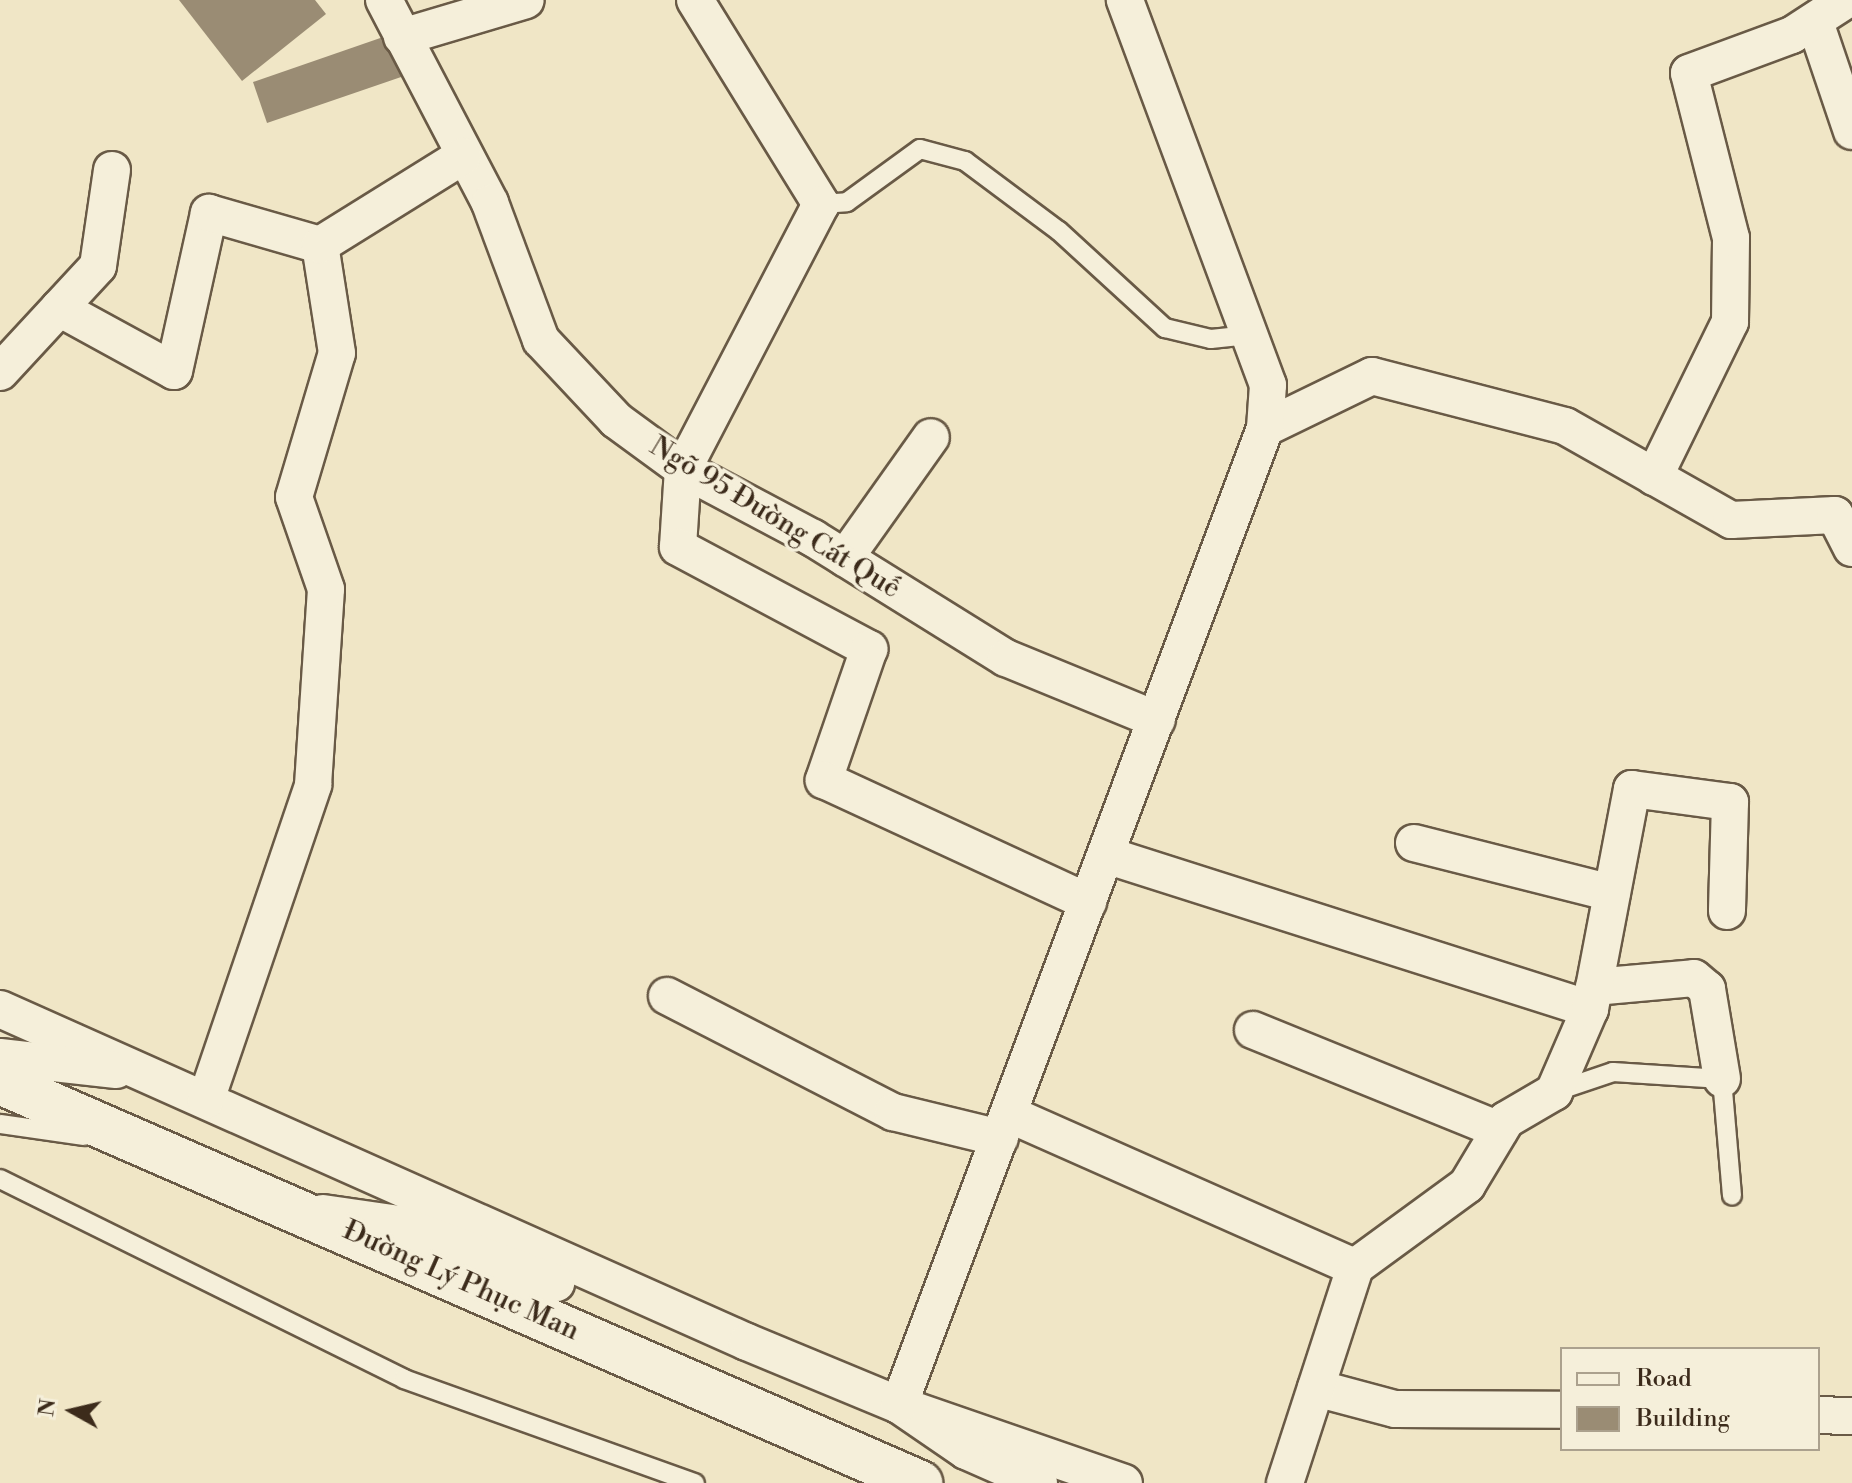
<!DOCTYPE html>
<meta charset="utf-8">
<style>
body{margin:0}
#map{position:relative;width:1852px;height:1483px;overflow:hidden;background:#f0e6c6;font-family:"Libre Bodoni",serif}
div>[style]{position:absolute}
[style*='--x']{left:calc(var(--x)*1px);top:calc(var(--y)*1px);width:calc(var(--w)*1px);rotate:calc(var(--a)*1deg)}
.building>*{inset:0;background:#9a8c74}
.roads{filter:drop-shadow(2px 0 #695a46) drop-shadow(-2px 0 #695a46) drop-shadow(0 2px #695a46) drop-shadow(0 -2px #695a46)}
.lane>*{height:18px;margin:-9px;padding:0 9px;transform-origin:9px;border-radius:9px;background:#f5efda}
.street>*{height:36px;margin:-18px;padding:0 18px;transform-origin:18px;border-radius:18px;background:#f5efda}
.secondary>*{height:44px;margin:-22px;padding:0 22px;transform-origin:22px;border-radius:22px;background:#f5efda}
span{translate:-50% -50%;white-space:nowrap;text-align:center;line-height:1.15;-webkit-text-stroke:7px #f5efda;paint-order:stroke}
.street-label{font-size:28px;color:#3c2b1b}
.legend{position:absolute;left:1560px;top:1347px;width:260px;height:104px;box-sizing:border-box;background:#f5efda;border:2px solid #aba18e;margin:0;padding:10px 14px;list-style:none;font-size:24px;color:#3c2b1b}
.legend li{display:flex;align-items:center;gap:16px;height:40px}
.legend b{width:40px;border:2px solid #aba18e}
.north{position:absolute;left:32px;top:1371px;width:80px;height:80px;-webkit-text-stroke:6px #f5efda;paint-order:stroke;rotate:278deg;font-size:22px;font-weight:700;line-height:32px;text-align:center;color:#3c2b1b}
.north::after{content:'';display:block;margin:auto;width:28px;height:36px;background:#3c2b1b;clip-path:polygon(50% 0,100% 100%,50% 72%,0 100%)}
</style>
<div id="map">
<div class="building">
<i style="clip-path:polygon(179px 0,315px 0,326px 14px,242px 81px)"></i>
<i style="clip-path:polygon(389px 35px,404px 76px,267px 123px,253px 82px)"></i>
</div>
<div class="roads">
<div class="lane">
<i style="--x:821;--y:204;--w:26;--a:-4"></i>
<i style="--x:847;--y:202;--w:90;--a:-36"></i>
<i style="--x:920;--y:149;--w:47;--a:14.9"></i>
<i style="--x:965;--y:161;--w:117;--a:36.7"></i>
<i style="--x:1059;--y:231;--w:144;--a:42.5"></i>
<i style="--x:1165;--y:328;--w:47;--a:13.4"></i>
<i style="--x:1211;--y:339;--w:38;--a:-6"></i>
<i style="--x:1554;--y:1092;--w:62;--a:-18.7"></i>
<i style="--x:1613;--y:1072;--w:109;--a:3.7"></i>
<i style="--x:1722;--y:1079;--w:117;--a:85.1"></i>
<i style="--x:0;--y:1124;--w:85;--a:8.1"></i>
<i style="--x:0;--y:1179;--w:451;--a:26.3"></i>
<i style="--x:404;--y:1379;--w:309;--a:19.7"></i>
</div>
<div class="street">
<i style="--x:384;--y:0;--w:229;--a:62.4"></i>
<i style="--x:490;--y:203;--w:146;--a:69.6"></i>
<i style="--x:541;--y:340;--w:110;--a:46.8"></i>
<i style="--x:616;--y:420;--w:83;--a:36.2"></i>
<i style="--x:683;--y:469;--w:147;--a:28"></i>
<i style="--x:813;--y:538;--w:227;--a:31.9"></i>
<i style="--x:1006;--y:658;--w:163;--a:22.3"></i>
<i style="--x:695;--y:0;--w:240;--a:58.3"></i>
<i style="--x:821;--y:204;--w:299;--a:117.5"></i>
<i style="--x:683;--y:469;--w:78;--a:93.7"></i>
<i style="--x:678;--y:547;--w:217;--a:28.1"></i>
<i style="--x:869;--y:649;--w:139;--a:109"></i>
<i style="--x:824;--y:780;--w:291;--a:24.8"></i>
<i style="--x:1815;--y:22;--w:115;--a:71.3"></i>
<i style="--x:402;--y:37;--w:129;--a:-16.6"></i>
<i style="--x:59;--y:308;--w:131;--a:28.7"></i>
<i style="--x:174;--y:371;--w:162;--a:-77.5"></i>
<i style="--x:209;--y:213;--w:116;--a:16.1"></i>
<i style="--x:0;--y:372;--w:144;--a:-47.2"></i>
<i style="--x:98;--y:266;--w:97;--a:-81.7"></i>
<i style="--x:1265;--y:428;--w:119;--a:-25.9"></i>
<i style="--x:1372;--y:376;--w:199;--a:14.5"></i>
<i style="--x:1565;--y:426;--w:191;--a:29.5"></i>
<i style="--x:1731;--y:520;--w:104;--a:-2.8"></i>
<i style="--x:1835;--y:515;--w:37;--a:63"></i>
<i style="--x:1654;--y:477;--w:173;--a:-63.9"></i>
<i style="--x:1730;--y:322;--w:84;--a:-89.3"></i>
<i style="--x:1731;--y:238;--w:170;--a:-104.3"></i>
<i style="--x:1689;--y:73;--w:110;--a:-20.3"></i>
<i style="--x:1792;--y:35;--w:64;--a:-32.9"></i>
<i style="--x:845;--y:558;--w:148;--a:-54.6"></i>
<i style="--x:1414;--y:843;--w:204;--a:14.2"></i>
<i style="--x:1106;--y:855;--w:508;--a:17.65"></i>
<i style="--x:1594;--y:987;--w:100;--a:-5.1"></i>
<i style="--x:1694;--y:978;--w:17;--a:40"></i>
<i style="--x:1707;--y:989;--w:91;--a:80.5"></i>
<i style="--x:667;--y:996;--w:254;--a:27.2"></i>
<i style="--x:893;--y:1112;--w:110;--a:13.7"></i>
<i style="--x:0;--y:1009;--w:818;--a:24.03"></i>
<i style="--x:747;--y:1342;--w:165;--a:22.5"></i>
<i style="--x:899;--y:1405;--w:238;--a:19.1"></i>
<i style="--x:1253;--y:1030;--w:266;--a:22.1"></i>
<i style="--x:0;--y:1057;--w:117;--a:6.4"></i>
<i style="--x:206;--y:1100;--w:333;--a:-71.2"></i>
<i style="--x:313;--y:785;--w:196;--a:-86.2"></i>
<i style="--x:326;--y:589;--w:97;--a:-109.2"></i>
<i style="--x:294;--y:497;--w:150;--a:-73.4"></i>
<i style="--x:337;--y:353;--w:109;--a:-98.9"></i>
<i style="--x:320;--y:245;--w:168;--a:-31.9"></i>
<i style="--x:1009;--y:1114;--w:378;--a:23.9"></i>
<i style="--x:323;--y:1213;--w:77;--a:8.2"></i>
<i style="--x:399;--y:1224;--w:168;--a:20.6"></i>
<i style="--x:1316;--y:1388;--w:82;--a:14.9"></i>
<i style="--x:1395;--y:1409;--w:167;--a:0.3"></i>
<i style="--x:1818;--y:1415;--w:34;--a:2"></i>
<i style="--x:1039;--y:1483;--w:80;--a:-156.3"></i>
<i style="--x:966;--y:1451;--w:81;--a:-145.5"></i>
<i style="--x:899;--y:1405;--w:1043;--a:-69.46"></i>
<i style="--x:1265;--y:428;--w:43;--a:-86"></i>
<i style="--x:1268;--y:385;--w:411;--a:-110.4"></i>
<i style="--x:1285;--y:1483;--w:227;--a:-72"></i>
<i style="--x:1355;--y:1267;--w:139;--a:-36.2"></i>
<i style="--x:1467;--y:1185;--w:76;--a:-59"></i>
<i style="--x:1506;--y:1120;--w:56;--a:-30.3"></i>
<i style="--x:1554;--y:1092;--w:90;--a:-66.6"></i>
<i style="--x:1590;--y:1009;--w:224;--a:-79.2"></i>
<i style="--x:1632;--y:789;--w:99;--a:7.6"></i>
<i style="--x:1730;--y:802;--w:109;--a:91.6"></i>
</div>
<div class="secondary">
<i style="--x:0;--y:1082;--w:1004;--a:23.55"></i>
</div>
</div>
<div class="street-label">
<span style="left:775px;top:518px;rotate:31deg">Ngõ 95 Đường Cát Quế</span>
<span style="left:461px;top:1281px;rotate:24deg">Đường Lý Phục Man</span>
</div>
<ul class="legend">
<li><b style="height:10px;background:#f5efda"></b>Road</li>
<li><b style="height:22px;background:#9a8c74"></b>Building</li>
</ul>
<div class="north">N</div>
</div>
